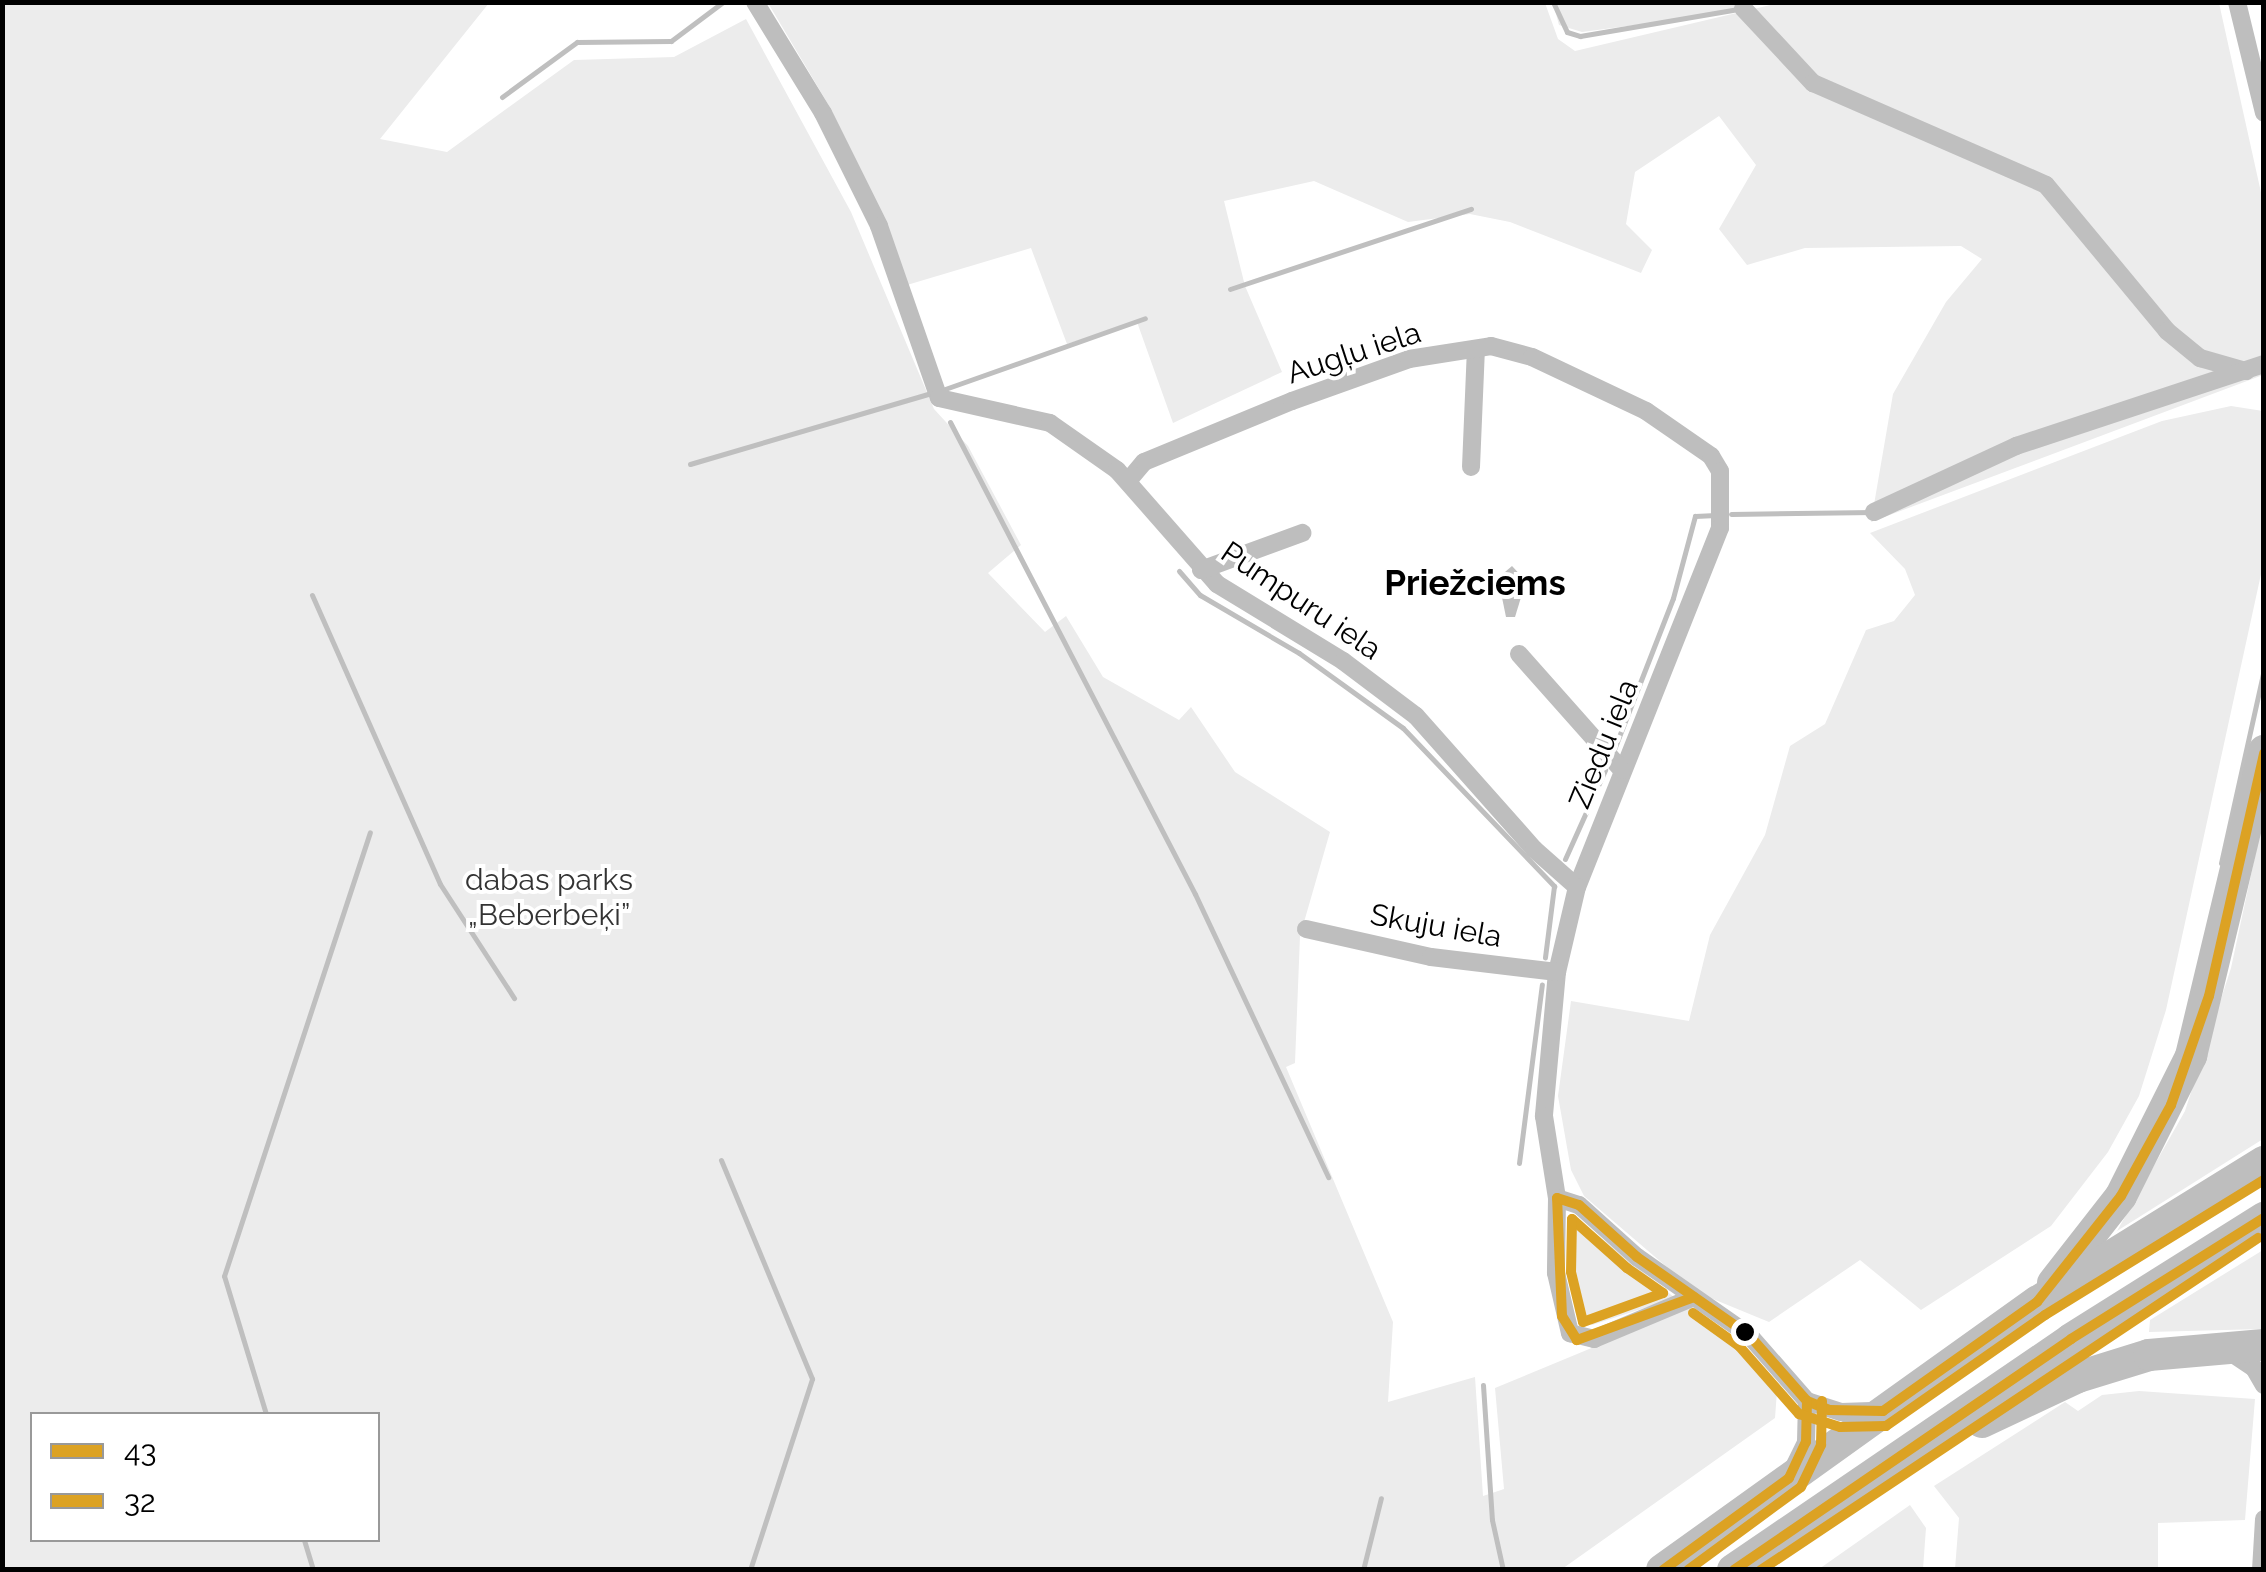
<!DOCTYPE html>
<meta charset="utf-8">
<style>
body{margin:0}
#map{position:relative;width:2266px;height:1572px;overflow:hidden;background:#fff;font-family:Raleway,sans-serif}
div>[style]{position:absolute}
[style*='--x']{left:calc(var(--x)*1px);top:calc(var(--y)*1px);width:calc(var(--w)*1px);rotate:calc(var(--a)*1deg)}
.green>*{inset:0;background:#ececec}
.water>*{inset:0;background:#bfbfbf}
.stream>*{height:5px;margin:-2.5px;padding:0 2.5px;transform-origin:2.5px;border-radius:2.5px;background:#bfbfbf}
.canal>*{height:18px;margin:-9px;padding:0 9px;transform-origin:9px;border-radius:9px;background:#bfbfbf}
.street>*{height:18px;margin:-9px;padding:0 9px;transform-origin:9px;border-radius:9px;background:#bebebe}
.highway>*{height:32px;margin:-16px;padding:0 16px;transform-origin:16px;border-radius:16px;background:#bebebe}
.bus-1>*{height:10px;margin:-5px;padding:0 5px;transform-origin:5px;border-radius:5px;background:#dca223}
.bus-2>*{height:10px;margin:-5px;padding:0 5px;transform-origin:5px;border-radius:5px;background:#dca223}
.dots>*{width:28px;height:28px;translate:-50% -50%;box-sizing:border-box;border:5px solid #fff;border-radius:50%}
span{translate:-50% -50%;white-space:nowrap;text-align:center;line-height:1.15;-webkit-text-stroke:8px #fff;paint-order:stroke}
.street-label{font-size:30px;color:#000}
.park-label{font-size:30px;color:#333}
.quarter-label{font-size:35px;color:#000;font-weight:700}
.frame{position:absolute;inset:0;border:5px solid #000;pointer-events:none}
.legend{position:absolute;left:30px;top:1412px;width:350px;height:130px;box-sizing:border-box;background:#fff;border:2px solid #999;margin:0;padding:12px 18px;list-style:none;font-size:30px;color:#000}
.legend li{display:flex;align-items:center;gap:20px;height:50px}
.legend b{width:50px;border:2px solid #999}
</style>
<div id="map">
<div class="green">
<i style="clip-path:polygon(evenodd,3px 3px,489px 3px,380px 139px,447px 152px,574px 60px,674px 57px,746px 19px,851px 212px,934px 409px,968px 446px,1021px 545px,988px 573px,1045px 632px,1066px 616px,1103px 677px,1179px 720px,1191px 707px,1235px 772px,1330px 832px,1300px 936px,1295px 1063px,1286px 1067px,1393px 1322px,1388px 1402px,1475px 1377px,1483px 1496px,1504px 1489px,1495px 1388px,1693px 1306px,1777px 1391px,1775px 1418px,1562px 1569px,3px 1570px,3px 3px,32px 1414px,378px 1414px,378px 1540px,32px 1540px,32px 1414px)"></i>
<i style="clip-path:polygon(768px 3px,1545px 3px,1558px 39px,1575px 51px,1779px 3px,2219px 3px,2262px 197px,2263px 375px,1871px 522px,1893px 394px,1946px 302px,1982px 259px,1961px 246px,1805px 248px,1747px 265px,1719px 229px,1756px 165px,1719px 116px,1635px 172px,1626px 224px,1652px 250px,1641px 273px,1510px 222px,1470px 214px,1408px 222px,1314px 181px,1224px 201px,1245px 286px,1282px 372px,1173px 423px,1137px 322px,1067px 344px,1031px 248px,907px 285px,831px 109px)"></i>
<i style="clip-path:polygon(1553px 3px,1553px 2px,1735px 3px,1734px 12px,1582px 32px,1559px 25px)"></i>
<i style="clip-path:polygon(2231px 406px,2263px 411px,2263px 565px,2166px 1010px,2139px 1096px,2108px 1152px,2051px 1226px,1921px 1310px,1860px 1260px,1769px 1322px,1696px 1292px,1584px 1196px,1571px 1170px,1558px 1096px,1571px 1001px,1689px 1021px,1710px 935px,1765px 835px,1790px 746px,1825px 724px,1866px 630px,1894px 621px,1915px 595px,1905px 569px,1870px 533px,2162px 421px)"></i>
<i style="clip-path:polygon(2263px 819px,2263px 1139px,2117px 1231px,2185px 1111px,2231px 968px)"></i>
<i style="clip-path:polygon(1573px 1215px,1675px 1298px,1592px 1325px,1575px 1312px)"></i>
<i style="clip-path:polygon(2263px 1250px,2263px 1329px,2149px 1332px,2150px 1320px)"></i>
<i style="clip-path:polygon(2139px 1391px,2255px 1399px,2245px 1520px,2158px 1523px,2158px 1569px,1955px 1569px,1959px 1518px,1934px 1486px,2065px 1402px,2078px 1411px,2102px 1395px)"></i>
<i style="clip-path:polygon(1910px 1505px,1926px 1528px,1923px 1569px,1819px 1569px)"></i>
</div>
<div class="water">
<i style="clip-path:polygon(1512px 566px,1526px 581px,1515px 617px,1506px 617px,1498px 578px)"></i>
</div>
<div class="stream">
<i style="--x:1553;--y:2;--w:33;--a:65"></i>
<i style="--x:1567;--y:32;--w:14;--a:17"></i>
<i style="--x:1580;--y:36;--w:165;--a:-9.7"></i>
<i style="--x:1743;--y:8;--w:6;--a:-90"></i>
<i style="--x:502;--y:97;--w:93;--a:-36.3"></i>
<i style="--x:577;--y:42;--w:94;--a:-0.6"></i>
<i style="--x:671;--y:41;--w:65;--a:-36.9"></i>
<i style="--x:1230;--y:289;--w:254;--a:-18.4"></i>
<i style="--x:945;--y:389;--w:212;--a:-19.5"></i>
<i style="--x:950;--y:422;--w:532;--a:62.57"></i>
<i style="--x:1195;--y:894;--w:313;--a:64.8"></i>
<i style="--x:690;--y:464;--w:248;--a:-16.4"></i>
<i style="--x:1731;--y:514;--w:143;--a:-0.8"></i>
<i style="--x:1179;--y:571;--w:32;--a:49"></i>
<i style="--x:1200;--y:595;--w:115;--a:30.4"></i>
<i style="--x:1299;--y:653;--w:128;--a:35.8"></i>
<i style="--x:1403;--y:728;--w:219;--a:46.3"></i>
<i style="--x:1554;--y:886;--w:72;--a:97.2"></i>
<i style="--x:312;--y:595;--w:316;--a:66.1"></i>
<i style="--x:440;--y:884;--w:136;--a:57"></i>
<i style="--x:1613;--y:752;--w:165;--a:-68.7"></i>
<i style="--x:1673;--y:598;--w:85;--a:-75"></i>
<i style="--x:1695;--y:516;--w:21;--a:-3"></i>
<i style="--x:1565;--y:859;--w:98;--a:-65.8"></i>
<i style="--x:2221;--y:863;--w:199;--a:-77.5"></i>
<i style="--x:721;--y:1160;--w:237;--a:67.4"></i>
<i style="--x:812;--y:1379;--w:201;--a:108"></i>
<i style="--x:1519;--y:1163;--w:180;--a:-82.7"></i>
<i style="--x:1483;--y:1385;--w:135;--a:86.2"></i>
<i style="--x:1492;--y:1520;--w:51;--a:77.6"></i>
<i style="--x:266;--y:1414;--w:144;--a:-106.9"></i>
<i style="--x:224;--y:1276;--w:467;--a:-71.8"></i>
<i style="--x:304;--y:1540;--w:31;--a:73"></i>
<i style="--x:1363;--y:1570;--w:74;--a:-76"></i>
</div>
<div class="canal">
<i style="--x:1743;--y:8;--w:103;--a:47"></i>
<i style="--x:1813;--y:83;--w:254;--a:23.6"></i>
<i style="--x:2046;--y:185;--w:190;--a:50.3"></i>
<i style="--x:2167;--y:331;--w:43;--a:39.3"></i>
<i style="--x:2200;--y:358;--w:48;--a:15.8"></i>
<i style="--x:1874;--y:512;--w:157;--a:-24.9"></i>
<i style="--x:2016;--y:446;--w:261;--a:-18.3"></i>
</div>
<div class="street">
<i style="--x:755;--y:2;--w:130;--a:58.5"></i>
<i style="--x:823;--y:113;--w:126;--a:63.6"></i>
<i style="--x:879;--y:226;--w:182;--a:70.8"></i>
<i style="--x:939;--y:398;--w:114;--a:12.7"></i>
<i style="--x:1050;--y:423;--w:82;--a:35"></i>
<i style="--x:1117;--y:470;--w:152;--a:48.7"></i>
<i style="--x:1217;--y:584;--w:148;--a:31.4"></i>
<i style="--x:1343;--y:661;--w:91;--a:37"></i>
<i style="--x:1416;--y:716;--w:178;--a:48.4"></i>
<i style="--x:1534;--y:849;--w:57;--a:41.5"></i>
<i style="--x:2237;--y:2;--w:114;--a:76.3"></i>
<i style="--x:1471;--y:467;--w:118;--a:-87.6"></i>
<i style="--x:1128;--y:481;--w:25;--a:-50"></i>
<i style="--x:1144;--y:462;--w:160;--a:-22.4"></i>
<i style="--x:1292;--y:401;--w:124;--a:-19.7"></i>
<i style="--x:1409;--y:359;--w:83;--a:-9"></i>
<i style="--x:1491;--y:346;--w:42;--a:15"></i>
<i style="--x:1532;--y:357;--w:126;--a:25.3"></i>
<i style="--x:1646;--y:411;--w:79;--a:34.7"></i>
<i style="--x:1711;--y:456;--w:17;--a:59"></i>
<i style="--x:1720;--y:471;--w:57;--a:90"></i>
<i style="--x:1720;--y:528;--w:386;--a:111.7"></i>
<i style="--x:1577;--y:887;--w:87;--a:103.2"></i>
<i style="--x:1557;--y:972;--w:145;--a:95.2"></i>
<i style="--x:1544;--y:1116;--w:83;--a:81"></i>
<i style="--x:1557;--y:1198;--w:75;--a:90.8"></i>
<i style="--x:1556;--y:1273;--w:62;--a:76.9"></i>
<i style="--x:1570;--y:1333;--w:25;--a:14"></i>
<i style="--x:1594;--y:1339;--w:108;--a:-22.8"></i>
<i style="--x:1201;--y:570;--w:108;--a:-20.1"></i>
<i style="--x:1519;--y:654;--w:155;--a:48.4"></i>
<i style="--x:1306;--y:929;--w:128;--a:12.6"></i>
<i style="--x:1431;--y:957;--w:127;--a:6.8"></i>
<i style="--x:1557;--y:1198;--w:23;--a:18"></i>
<i style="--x:1579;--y:1205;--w:78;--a:41.9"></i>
<i style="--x:1637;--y:1257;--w:136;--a:34.9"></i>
<i style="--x:1749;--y:1335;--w:88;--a:48.7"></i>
<i style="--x:1807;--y:1401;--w:36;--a:18"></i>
<i style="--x:1841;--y:1412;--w:38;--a:-2"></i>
<i style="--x:2227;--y:1350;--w:32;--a:34"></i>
<i style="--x:2254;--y:1368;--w:20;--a:60"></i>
<i style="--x:1794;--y:1467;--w:28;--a:-64"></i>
<i style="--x:1806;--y:1442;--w:41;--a:-88.6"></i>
<i style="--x:2261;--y:1570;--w:51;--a:-86.6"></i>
</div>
<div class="highway">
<i style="--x:2053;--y:1283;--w:110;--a:-52"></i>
<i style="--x:2121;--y:1196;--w:157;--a:-63.4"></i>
<i style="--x:2191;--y:1056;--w:314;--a:-76.5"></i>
<i style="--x:1982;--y:1422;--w:106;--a:-25.1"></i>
<i style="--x:2078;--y:1377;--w:74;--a:-17.2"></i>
<i style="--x:2149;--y:1355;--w:115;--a:-5"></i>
<i style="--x:1662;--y:1570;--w:461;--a:-35.6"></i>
<i style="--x:2037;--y:1302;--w:267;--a:-31.7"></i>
<i style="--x:1733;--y:1570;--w:409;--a:-34.3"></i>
<i style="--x:2071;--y:1339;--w:228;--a:-32.1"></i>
</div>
<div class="bus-1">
<i style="--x:1694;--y:1297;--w:125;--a:159.8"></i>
<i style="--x:1577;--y:1340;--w:28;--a:-122"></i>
<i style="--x:1562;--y:1316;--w:118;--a:-92.4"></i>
<i style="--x:1557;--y:1198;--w:23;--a:18"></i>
<i style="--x:1579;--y:1205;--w:78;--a:41.9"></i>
<i style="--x:1637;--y:1257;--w:136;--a:34.9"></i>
<i style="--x:1749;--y:1335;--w:88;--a:48.7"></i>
<i style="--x:1807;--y:1401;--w:24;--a:22"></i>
<i style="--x:1829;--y:1410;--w:54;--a:1.1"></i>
<i style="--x:1883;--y:1411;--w:189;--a:-35.3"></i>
<i style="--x:2037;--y:1302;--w:135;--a:-51.6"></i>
<i style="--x:2121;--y:1196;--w:104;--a:-61.2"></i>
<i style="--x:2171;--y:1105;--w:115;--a:-70.8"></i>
<i style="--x:2209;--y:996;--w:249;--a:-77.2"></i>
<i style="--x:1663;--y:1570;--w:156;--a:-36.1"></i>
<i style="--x:1789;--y:1478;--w:40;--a:-65"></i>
<i style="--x:1806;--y:1442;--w:41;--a:-88.6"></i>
<i style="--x:1734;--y:1570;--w:409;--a:-34.4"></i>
<i style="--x:2071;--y:1339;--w:228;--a:-32.1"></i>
</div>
<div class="bus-2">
<i style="--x:1572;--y:1219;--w:74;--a:41.7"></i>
<i style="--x:1627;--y:1268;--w:44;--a:34.8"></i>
<i style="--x:1663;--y:1293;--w:85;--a:160.1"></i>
<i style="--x:1583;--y:1322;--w:51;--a:-103.5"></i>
<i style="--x:1571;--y:1272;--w:53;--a:-88.9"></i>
<i style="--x:1693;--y:1313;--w:57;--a:35.7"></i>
<i style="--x:1739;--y:1346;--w:91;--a:48.6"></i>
<i style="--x:1799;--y:1414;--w:43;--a:17.6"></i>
<i style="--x:1840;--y:1427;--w:46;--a:-1.2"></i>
<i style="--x:1886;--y:1426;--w:194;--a:-34.9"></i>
<i style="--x:2045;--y:1315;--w:257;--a:-31.7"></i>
<i style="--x:1688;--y:1570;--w:140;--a:-36.3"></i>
<i style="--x:1801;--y:1487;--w:47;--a:-64.5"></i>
<i style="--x:1821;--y:1445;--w:44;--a:-88.7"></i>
<i style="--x:1761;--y:1570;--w:598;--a:-33.74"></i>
</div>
<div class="dots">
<i style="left:1745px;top:1332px;background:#000"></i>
</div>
<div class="street-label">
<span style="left:1354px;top:353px;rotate:-18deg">Augļu iela</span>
<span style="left:1301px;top:601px;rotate:34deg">Pumpuru iela</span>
<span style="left:1604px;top:744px;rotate:-68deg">Ziedu iela</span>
<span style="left:1436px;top:926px;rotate:10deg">Skuju iela</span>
</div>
<div class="park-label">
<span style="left:549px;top:897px">dabas parks<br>„Beberbeķi”</span>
</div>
<div class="quarter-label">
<span style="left:1475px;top:583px">Priežciems</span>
</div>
<div class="frame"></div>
<ul class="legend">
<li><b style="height:12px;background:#dca223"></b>43</li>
<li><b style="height:12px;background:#dca223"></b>32</li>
</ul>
</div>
